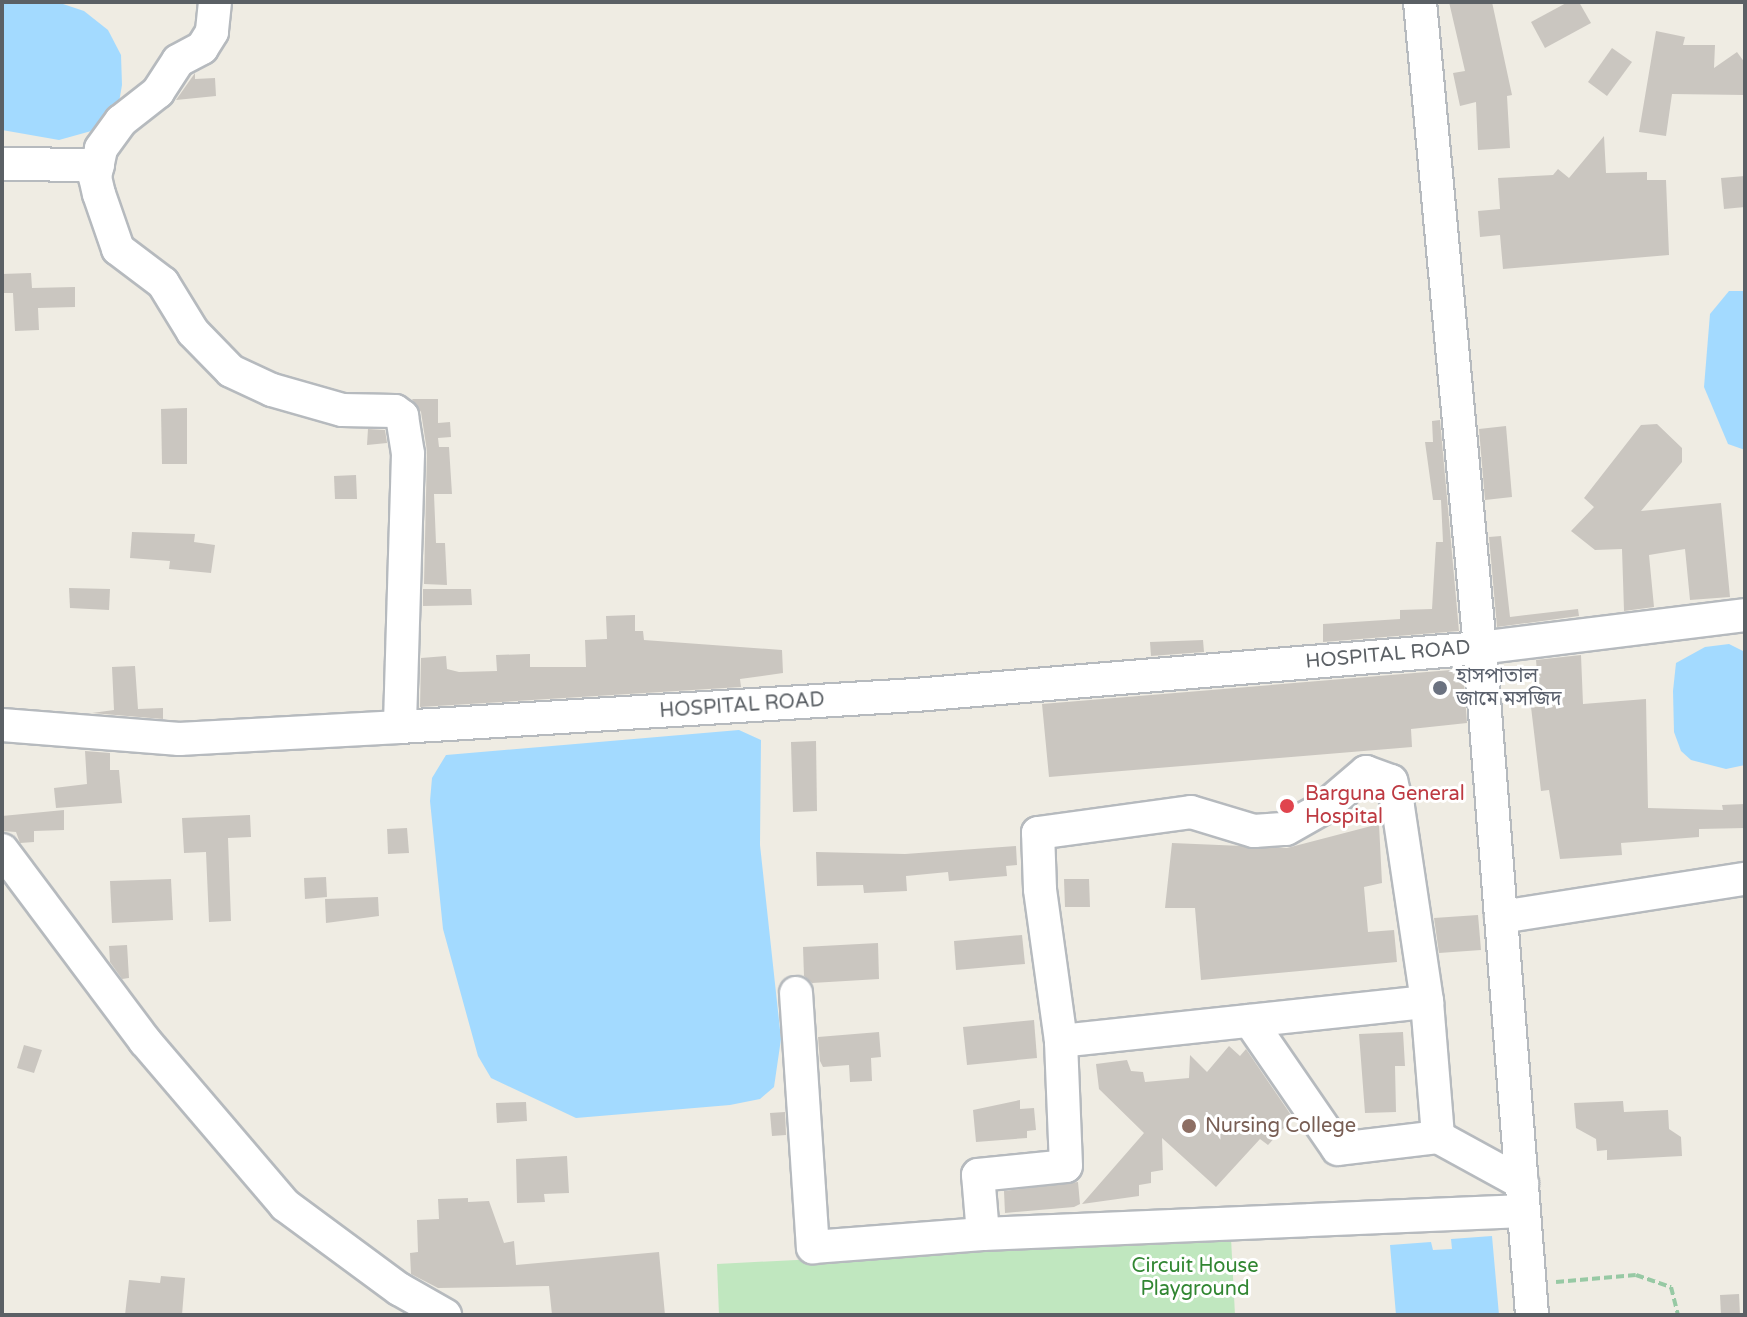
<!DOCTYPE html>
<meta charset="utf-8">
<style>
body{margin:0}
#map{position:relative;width:1747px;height:1317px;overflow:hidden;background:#efece3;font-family:"Varela Round","Noto Sans Bengali",sans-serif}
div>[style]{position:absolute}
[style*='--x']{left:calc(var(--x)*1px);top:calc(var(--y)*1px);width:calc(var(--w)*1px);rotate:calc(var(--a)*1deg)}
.green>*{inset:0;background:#c0e7bf}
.water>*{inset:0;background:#a3daff}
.building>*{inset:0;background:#cac6c0}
.path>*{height:4px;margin-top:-2px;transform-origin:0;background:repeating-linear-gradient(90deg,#97c9a4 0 8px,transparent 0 12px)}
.roads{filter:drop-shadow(2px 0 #b6babe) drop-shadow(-2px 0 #b6babe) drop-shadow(0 2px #b6babe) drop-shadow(0 -2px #b6babe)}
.minor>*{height:32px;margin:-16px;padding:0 16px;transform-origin:16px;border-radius:16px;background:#fff}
.dots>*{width:22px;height:22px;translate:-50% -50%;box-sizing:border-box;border:4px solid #fff;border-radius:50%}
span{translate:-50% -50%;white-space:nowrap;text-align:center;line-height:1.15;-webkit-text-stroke:6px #fff;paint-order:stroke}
.street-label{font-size:20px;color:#5b6065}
.worship-label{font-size:20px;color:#5b616d}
.left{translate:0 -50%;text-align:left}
.health-label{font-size:20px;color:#be3a42}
.education-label{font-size:20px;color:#785e54}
.park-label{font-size:20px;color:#318632}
.frame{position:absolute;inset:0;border:4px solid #5b6065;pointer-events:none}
</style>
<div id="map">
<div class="green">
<i style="clip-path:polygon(1231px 1238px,1235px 1315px,719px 1315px,717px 1264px)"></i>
</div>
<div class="water">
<i style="clip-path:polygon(2px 3px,60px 3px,84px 11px,108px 30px,121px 55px,122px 85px,117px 114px,102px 128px,59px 140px,2px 130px)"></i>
<i style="clip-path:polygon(1729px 291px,1745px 291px,1745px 450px,1728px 444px,1704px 387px,1710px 314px)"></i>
<i style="clip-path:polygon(1729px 644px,1745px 652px,1745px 765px,1726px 769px,1691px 760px,1681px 751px,1674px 732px,1673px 691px,1676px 663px,1705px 647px)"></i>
<i style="clip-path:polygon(739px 730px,761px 740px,760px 845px,781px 1039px,774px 1087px,760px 1099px,730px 1105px,576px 1118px,491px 1078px,478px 1056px,443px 929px,430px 801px,432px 778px,446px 755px)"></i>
<i style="clip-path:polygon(1492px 1236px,1499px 1315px,1396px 1315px,1390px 1245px,1431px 1242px,1433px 1250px,1452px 1249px,1451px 1239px)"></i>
</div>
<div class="building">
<i style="clip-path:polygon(1449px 2px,1492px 2px,1512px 95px,1507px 96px,1510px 148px,1478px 150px,1476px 102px,1460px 106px,1453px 73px,1465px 71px)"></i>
<i style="clip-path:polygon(1568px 2px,1579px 2px,1591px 23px,1545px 48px,1531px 22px)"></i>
<i style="clip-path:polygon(1656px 31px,1685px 37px,1683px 45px,1715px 45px,1714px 68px,1737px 52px,1745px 63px,1745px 95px,1672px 94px,1666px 136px,1639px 132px)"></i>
<i style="clip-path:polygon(1612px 48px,1632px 62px,1607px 96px,1588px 82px)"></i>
<i style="clip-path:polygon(195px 73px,195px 79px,215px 78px,216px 96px,176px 100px)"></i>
<i style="clip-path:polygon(1604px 136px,1606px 173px,1647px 172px,1647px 180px,1666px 180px,1669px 255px,1503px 269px,1500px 235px,1480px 237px,1478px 211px,1500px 209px,1498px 178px,1553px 175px,1558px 169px,1569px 178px)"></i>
<i style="clip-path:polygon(1745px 176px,1745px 207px,1724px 209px,1721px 178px)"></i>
<i style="clip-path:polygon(31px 273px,32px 288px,75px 287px,75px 307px,38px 308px,39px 330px,15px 331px,13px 293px,2px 293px,2px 274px)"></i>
<i style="clip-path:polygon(412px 399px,438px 399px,438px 423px,450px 422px,451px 437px,438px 438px,439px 447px,449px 447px,452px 494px,434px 494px,436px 543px,445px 543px,447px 585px,424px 584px,427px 451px,421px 412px)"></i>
<i style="clip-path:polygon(187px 408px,187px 464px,162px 464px,161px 409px)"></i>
<i style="clip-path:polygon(1440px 420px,1459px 631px,1323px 642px,1323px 624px,1400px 619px,1400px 610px,1432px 609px,1436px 542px,1443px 542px,1441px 500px,1433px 500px,1425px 442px,1433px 442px,1432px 421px)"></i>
<i style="clip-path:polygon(1657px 424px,1682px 448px,1682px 462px,1641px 511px,1721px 503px,1730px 597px,1690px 600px,1685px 549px,1649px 555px,1654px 607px,1624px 611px,1622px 549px,1595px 550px,1571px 531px,1594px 507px,1584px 498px,1641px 425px)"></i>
<i style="clip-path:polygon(1506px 426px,1512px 497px,1485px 500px,1479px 429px)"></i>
<i style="clip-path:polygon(368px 429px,385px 430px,387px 443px,367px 445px)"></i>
<i style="clip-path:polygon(356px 475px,357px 499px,335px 499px,334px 476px)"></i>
<i style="clip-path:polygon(132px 532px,195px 534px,194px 542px,215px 545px,211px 573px,169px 569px,170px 561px,130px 558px)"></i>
<i style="clip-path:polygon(1501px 536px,1510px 617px,1578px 609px,1579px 616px,1497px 627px,1489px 537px)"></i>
<i style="clip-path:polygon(69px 588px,110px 589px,109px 610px,70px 608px)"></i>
<i style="clip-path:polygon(423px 589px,471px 589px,472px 605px,423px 606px)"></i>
<i style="clip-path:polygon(635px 615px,635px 631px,643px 631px,644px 640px,782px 650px,783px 673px,740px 679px,741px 687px,420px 707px,421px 658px,446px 656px,447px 669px,459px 672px,497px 671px,496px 655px,530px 654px,530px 667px,586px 667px,585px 640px,607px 639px,606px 616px)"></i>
<i style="clip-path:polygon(1203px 640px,1204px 652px,1151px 656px,1150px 642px)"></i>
<i style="clip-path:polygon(1581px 655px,1583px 704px,1646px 699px,1648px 808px,1723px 810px,1722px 805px,1745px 804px,1745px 828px,1699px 829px,1699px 837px,1621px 843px,1622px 855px,1560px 859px,1549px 790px,1541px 791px,1531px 707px,1540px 707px,1536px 660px)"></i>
<i style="clip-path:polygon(135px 666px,138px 709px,163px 708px,163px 719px,92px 713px,114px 710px,112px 667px)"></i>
<i style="clip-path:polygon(1463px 669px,1467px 723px,1411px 729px,1412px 747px,1049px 777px,1042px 704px)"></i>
<i style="clip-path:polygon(816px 741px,817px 811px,793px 812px,791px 742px)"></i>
<i style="clip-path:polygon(85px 751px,110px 753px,110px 770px,119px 770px,122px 803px,56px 808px,54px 788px,87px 784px)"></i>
<i style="clip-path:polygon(64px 810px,64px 830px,34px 831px,34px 842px,20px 843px,16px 832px,2px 831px,2px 816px)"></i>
<i style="clip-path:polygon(250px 815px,251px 837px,228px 838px,231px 921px,209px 922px,206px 852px,184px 853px,182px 818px)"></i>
<i style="clip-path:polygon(1379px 824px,1382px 883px,1364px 887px,1368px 932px,1394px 930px,1397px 962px,1201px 980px,1195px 908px,1165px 908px,1172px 843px,1287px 848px)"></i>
<i style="clip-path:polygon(407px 828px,409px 853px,388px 854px,387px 829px)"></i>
<i style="clip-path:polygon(1016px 846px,1017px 865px,1006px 866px,1007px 876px,949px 881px,948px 872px,906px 876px,907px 891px,864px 893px,863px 885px,817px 886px,816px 852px,905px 854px)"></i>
<i style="clip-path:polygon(326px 877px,327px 897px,305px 899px,304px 878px)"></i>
<i style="clip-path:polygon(171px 879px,173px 920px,112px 923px,110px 881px)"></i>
<i style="clip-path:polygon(1064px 879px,1089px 879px,1090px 907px,1065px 907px)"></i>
<i style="clip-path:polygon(378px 897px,379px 916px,326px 923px,325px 899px)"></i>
<i style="clip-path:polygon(1478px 915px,1481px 950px,1439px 953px,1434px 918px)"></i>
<i style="clip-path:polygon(1022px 935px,1025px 964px,956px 970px,954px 941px)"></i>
<i style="clip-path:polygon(878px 943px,879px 979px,812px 983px,804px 976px,803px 947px)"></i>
<i style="clip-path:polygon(127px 945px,129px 978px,122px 979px,110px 962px,109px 946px)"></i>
<i style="clip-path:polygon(1034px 1020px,1037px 1058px,967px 1065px,963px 1027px)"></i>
<i style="clip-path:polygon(879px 1032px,881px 1057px,871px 1058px,872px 1081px,850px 1082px,849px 1065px,823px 1067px,820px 1061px,818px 1037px)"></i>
<i style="clip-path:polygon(1403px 1032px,1405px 1066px,1395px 1066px,1396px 1112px,1365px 1113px,1359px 1034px)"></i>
<i style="clip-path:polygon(24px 1045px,42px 1050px,34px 1073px,17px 1068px)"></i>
<i style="clip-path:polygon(1229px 1046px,1240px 1056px,1246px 1049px,1293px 1118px,1268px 1145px,1260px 1139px,1216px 1187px,1162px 1138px,1163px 1170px,1151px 1172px,1151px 1183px,1139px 1185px,1139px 1196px,1082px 1204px,1144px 1133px,1099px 1089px,1096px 1064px,1127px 1060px,1131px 1071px,1143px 1072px,1145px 1082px,1189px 1078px,1190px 1055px,1207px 1072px)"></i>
<i style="clip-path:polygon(1020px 1100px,1020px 1109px,1034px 1108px,1036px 1130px,1027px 1131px,1027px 1138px,976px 1142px,973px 1110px)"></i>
<i style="clip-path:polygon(1623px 1101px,1624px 1112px,1668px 1110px,1669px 1129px,1681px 1137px,1682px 1156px,1607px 1160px,1607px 1150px,1597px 1151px,1596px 1139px,1576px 1128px,1574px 1103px)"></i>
<i style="clip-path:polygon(526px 1102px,527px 1121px,497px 1123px,496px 1103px)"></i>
<i style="clip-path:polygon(785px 1112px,786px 1135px,772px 1136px,770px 1113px)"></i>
<i style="clip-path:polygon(567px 1156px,569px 1193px,544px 1194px,545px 1202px,517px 1203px,516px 1159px)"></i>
<i style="clip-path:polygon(1078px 1182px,1080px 1204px,1074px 1207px,1005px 1213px,1004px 1191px)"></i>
<i style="clip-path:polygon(468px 1198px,468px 1202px,489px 1201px,504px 1243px,514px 1241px,516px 1265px,659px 1252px,665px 1315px,552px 1315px,549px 1286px,438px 1288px,411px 1274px,410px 1253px,418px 1252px,417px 1220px,439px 1219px,438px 1199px)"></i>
<i style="clip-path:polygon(161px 1276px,185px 1278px,182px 1315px,125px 1315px,129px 1280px,160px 1283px)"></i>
<i style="clip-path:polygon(1739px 1294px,1740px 1315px,1721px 1315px,1720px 1295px)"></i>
</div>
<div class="path">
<i style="--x:1556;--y:1282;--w:80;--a:-5"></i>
<i style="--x:1636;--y:1275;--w:37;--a:19"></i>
<i style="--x:1671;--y:1287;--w:29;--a:76"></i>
</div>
<div class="roads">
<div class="minor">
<i style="--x:215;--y:2;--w:30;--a:96"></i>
<i style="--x:212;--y:32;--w:19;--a:122"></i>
<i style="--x:202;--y:48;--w:27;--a:152"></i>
<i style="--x:178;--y:61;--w:37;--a:123"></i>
<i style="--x:158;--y:92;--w:47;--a:141.9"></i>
<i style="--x:121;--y:121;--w:34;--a:126"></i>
<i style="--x:101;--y:149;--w:29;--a:102"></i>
<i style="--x:95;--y:177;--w:17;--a:77"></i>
<i style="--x:99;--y:194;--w:58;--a:70.9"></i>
<i style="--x:118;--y:249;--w:56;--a:37.1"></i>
<i style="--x:163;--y:283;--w:57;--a:58.5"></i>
<i style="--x:193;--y:332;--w:54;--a:45.7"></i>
<i style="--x:231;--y:371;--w:45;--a:24.9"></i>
<i style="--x:272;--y:390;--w:73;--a:15.9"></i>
<i style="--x:342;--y:410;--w:53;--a:1.1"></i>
<i style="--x:395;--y:411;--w:9;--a:36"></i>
<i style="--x:402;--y:416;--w:38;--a:81"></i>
<i style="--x:408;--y:454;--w:273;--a:91.7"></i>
<i style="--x:1420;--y:2;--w:649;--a:84.69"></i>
<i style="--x:1480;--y:648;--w:669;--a:85.54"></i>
<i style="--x:2;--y:164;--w:96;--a:0.6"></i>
<i style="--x:2;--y:725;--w:178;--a:4.5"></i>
<i style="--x:179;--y:739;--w:221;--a:-3.1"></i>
<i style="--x:400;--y:727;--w:516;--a:-3.56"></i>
<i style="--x:915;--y:695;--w:567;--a:-4.76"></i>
<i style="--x:1480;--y:648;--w:267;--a:-7.1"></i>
<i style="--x:2;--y:850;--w:239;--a:53.2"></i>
<i style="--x:145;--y:1041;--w:216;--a:49.5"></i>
<i style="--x:285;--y:1205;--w:142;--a:36.4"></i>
<i style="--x:399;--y:1289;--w:53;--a:29.5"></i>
<i style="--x:1501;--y:917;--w:247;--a:-8.9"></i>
<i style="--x:796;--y:993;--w:255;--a:86.2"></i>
<i style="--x:813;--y:1247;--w:170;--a:-4.4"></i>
<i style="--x:983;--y:1234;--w:541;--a:-2.43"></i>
<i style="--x:1250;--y:1021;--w:155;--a:55.5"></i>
<i style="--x:1338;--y:1149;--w:101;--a:-6.8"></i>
<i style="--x:1061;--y:1041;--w:153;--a:-97.9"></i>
<i style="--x:1040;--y:889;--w:56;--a:-92"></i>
<i style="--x:1038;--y:833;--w:154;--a:-7.8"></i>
<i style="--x:1191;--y:812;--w:66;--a:16.8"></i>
<i style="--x:1254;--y:831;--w:32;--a:-4"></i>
<i style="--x:1286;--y:829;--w:45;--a:-29.4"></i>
<i style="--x:1325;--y:807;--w:54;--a:-40.5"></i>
<i style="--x:1366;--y:772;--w:27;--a:20"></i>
<i style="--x:1391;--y:781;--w:27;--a:75"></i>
<i style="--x:1398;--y:807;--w:197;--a:81.5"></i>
<i style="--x:983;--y:1234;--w:59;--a:-94.8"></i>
<i style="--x:978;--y:1175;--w:88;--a:-5.8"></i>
<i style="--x:1066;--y:1166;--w:125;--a:-92.3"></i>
<i style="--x:1061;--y:1041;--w:368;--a:-6.1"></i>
<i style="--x:1427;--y:1002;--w:135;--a:85.3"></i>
<i style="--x:1438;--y:1137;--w:96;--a:28.7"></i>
</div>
</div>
<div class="dots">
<i style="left:1440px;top:688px;background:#6b7280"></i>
<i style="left:1287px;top:806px;background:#e0444e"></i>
<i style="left:1189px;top:1126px;background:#8d6e63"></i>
</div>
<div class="street-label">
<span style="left:1388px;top:655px;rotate:-5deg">HOSPITAL ROAD</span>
<span style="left:742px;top:706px;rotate:-4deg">HOSPITAL ROAD</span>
</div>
<div class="worship-label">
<span class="left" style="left:1456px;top:688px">হাসপাতাল<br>জামে মসজিদ</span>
</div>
<div class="health-label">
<span class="left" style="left:1305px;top:806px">Barguna General<br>Hospital</span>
</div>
<div class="education-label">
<span class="left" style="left:1205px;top:1126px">Nursing College</span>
</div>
<div class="park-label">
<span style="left:1195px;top:1278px">Circuit House<br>Playground</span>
</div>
<div class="frame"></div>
</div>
